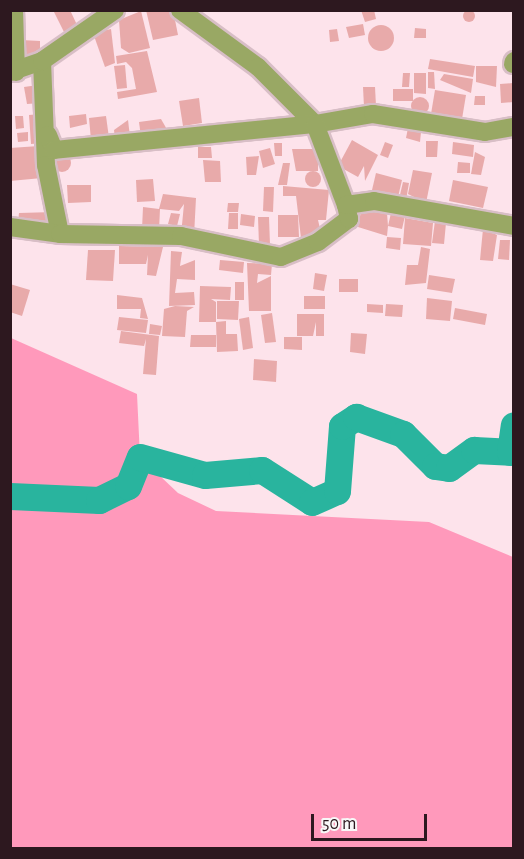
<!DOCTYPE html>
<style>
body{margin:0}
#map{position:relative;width:524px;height:859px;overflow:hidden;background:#fde3eb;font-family:"Alegreya Sans",sans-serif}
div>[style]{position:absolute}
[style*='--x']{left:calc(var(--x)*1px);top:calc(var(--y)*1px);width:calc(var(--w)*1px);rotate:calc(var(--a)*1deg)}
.green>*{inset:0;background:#f9b}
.river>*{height:27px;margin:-13.5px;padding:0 13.5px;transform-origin:13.5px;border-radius:13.5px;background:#29b49e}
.building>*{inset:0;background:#e8aaaa}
.round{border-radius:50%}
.roads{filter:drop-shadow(2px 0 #d8bec6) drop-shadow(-2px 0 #d8bec6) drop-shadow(0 2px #d8bec6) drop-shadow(0 -2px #d8bec6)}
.minor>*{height:18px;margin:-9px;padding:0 9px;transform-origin:9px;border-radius:9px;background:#99a864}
span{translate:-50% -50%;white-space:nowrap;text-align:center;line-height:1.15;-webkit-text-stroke:6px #f8f8f8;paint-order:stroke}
.frame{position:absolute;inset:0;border:12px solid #2d181f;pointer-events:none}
.scale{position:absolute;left:311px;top:814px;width:116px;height:27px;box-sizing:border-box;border:3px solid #2d181f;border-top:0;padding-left:8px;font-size:18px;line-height:21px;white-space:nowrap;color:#2d181f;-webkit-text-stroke:4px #f8f8f8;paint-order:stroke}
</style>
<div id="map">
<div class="green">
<i style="clip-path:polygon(11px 338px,137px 394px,140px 457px,178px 493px,216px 511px,429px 522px,513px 557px,513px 848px,11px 848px)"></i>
</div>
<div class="river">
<i style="--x:10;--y:496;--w:89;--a:2.6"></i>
<i style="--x:99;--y:500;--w:32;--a:-26"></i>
<i style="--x:128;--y:486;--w:31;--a:-68"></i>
<i style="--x:140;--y:457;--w:67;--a:15.5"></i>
<i style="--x:205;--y:475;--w:57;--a:-5"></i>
<i style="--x:262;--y:470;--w:59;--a:32.6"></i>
<i style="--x:312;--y:502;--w:27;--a:-24"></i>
<i style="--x:337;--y:491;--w:65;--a:-85.6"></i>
<i style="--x:342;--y:426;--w:17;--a:-33"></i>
<i style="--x:356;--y:417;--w:50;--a:19.9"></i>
<i style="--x:403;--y:434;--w:45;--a:45"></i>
<i style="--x:435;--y:466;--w:14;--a:8"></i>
<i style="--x:449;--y:468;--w:31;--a:-36"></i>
<i style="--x:474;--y:450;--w:36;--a:3"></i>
<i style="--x:510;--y:452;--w:27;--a:-82"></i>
</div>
<div class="building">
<i style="clip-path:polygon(53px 10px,70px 10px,77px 25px,64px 32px)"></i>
<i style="clip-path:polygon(146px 10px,173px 10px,178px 35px,153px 40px)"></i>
<i style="clip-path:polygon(361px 10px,374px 10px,376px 19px,365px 22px)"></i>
<i class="round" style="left:463px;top:10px;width:12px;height:12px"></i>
<i style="clip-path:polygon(141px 11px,150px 48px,129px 53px,121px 48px,119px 20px)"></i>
<i style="clip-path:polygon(363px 24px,365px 35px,349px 38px,346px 27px)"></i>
<i class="round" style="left:368px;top:25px;width:26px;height:26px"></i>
<i style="clip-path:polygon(415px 28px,426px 29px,426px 38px,414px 38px)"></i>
<i style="clip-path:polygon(111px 29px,115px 63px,105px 67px,93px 33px)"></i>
<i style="clip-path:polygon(337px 29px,339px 41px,330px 42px,329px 30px)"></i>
<i style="clip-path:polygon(21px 40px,40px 41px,40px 58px,21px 58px)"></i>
<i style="clip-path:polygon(147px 51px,157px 92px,118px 99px,117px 92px,136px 89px,132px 68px,126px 62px,117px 64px,116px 56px)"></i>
<i style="clip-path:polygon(430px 59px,475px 66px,473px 77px,428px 69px)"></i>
<i style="clip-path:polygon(125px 65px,127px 88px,117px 89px,114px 66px)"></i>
<i style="clip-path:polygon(476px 66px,497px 66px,496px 87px,476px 82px)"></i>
<i style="clip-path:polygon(428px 72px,434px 72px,435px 89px,428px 88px)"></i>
<i style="clip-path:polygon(403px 73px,410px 73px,409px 87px,402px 87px)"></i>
<i style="clip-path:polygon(414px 73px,426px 73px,426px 94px,414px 93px)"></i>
<i style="clip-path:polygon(444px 74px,473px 79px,471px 93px,440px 80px)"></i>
<i style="clip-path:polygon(513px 83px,514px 102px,501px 103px,500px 84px)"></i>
<i style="clip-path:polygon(38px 85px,40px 103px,27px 104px,24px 87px)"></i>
<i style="clip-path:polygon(363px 87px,375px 87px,376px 106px,364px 107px)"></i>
<i style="clip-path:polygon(393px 89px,413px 89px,413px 101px,393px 101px)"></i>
<i style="clip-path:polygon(435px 90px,466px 95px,461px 125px,430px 120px)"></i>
<i style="clip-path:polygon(475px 96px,485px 96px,485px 105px,474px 105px)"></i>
<i class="round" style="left:411px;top:97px;width:18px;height:18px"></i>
<i style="clip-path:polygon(199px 98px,202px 123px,183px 126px,179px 101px)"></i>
<i style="clip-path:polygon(41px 114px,43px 143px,31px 144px,29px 115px)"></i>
<i style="clip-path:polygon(86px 114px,87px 124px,70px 128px,69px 116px)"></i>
<i style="clip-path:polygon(15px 116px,23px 116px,24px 128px,16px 129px)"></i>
<i style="clip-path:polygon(106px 116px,109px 138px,91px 140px,89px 118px)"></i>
<i style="clip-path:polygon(161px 119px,169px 133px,141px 137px,139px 122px)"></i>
<i style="clip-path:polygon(128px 120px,130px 137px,115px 139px,114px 130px)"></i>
<i style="clip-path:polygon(408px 128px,421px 132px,420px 142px,406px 138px)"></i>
<i style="clip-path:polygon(28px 132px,28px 141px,18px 142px,17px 133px)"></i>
<i style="clip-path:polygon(352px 140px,378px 155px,365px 181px,364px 166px,358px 177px,338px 166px)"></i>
<i style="clip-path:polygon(426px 141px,438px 141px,437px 157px,426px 157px)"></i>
<i style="clip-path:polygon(385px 142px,393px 145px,388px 158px,380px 155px)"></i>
<i style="clip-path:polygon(453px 142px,474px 145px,473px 157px,452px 154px)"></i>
<i style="clip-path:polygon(274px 143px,282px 143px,282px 156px,275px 156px)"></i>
<i style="clip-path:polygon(39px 146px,42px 178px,10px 181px,10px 148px)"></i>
<i style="clip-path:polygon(198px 147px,211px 147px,212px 158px,198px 158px)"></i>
<i style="clip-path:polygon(270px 148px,275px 164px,263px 168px,259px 151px)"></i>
<i style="clip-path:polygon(292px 149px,318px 149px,318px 171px,296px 171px)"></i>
<i style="clip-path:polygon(475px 152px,485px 157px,481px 175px,471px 174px)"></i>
<i class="round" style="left:53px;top:154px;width:18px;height:18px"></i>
<i style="clip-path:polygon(259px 156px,256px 175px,247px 175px,246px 157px)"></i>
<i style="clip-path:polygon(203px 160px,220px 161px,221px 182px,205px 182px)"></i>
<i style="clip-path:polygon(458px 162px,470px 163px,470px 173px,457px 173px)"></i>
<i style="clip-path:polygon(283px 163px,290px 163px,287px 185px,278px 185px)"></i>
<i style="clip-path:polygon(413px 170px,432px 173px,426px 203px,408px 194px)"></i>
<i class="round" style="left:305px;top:171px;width:16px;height:16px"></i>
<i style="clip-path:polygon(376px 173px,402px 180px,398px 197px,372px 190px)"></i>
<i style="clip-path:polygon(153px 179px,155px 201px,137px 202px,136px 180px)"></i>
<i style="clip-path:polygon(453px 180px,488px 187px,483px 208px,449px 201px)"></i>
<i style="clip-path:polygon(403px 182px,409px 183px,406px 200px,399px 199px)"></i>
<i style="clip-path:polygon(67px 185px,91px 185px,91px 202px,68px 203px)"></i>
<i style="clip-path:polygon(283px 186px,329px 190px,326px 220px,318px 220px,322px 237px,301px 238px,296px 196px,283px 196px)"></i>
<i style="clip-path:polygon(264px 187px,274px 187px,273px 212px,263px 211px)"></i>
<i style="clip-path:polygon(163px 194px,196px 198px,194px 236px,181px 235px,184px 204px,179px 211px,160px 209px,159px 230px,142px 229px,143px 207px,159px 209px)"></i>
<i style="clip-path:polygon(228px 203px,239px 203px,238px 212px,227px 212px)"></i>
<i style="clip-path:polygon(361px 211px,387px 213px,388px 226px,391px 213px,405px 216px,402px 229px,388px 226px,387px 236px,358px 227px)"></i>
<i style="clip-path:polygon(54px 212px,56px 227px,18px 222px,19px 213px)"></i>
<i style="clip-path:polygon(171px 213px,180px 214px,177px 226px,168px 224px)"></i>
<i style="clip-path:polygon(229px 213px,238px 213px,238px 229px,228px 229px)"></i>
<i style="clip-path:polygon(241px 214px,255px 216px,254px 227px,240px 225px)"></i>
<i style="clip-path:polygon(278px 215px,298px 215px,299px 237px,278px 237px)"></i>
<i style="clip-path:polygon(258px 217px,269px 217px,270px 245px,259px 245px)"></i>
<i style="clip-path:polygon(405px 218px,433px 223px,431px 246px,403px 244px)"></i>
<i style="clip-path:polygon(435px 221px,446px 223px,444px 244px,432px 243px)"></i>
<i style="clip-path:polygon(483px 229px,497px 235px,493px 261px,480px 260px)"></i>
<i style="clip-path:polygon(387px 237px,401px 238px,400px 250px,386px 248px)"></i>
<i style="clip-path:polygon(500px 240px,510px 240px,509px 260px,498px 259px)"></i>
<i style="clip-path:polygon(119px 246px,163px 247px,156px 276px,147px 275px,148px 255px,146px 264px,119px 264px)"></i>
<i style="clip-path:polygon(421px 247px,430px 249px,426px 283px,405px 285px,407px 265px,418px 265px)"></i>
<i style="clip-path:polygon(88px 250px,115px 250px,113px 281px,86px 280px)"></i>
<i style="clip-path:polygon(171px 251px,182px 252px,180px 266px,195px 260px,195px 280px,177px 279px,175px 293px,194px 292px,195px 305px,169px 306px)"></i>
<i style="clip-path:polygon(220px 260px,244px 262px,243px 273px,219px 270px)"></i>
<i style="clip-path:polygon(247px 263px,272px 264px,271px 275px,258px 274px,257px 283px,271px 276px,271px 311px,249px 311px)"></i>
<i style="clip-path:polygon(315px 273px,327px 275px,324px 291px,313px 289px)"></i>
<i style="clip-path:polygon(429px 275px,455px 279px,452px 293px,427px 289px)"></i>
<i style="clip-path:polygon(339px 279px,358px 279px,358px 292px,339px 292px)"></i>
<i style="clip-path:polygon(235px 282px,244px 282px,244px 300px,235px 300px)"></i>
<i style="clip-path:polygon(10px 284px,30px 290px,22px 316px,10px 312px)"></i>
<i style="clip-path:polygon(200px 286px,231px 287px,230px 300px,211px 299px,216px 302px,216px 322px,199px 322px)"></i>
<i style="clip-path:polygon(117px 295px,142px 298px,148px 319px,140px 318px,141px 309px,117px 309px)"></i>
<i style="clip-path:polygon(304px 296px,325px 296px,325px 309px,304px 309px)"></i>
<i style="clip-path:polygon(427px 298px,452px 301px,450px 321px,426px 319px)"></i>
<i style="clip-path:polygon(217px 301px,239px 301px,238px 320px,217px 319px)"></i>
<i style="clip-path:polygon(367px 304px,383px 305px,383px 313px,367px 312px)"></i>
<i style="clip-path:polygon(386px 304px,403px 305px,402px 317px,385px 316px)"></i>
<i style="clip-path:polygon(175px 306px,194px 307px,187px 311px,185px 337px,162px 336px,164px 309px)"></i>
<i style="clip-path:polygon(455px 308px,487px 314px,485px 325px,453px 319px)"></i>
<i style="clip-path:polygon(272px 313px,276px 342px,265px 343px,261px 315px)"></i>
<i style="clip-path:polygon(297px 314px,324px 314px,324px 336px,316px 336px,316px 322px,313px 336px,297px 336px)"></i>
<i style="clip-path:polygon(119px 317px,148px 320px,146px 333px,117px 330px)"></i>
<i style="clip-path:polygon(249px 317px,253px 348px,243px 350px,239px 319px)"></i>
<i style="clip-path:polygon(226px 321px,226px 334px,237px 334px,238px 351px,217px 352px,216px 322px)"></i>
<i style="clip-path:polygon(150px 324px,162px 326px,160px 335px,149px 334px)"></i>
<i style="clip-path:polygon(121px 331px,159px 336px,156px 375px,143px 374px,146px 339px,144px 346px,119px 343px)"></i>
<i style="clip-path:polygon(351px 333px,367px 334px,365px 354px,350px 352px)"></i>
<i style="clip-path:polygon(191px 335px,216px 335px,216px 347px,190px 347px)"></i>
<i style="clip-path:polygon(284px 337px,302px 337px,302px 350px,284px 349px)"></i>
<i style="clip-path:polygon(254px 359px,277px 361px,276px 382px,253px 380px)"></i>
</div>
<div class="roads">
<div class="minor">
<i style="--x:14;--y:10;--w:62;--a:88.2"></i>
<i style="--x:180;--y:10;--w:97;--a:36.2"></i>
<i style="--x:258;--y:67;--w:81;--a:45"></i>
<i style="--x:315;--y:124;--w:59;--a:-9.8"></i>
<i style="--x:373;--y:114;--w:113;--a:9.1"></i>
<i style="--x:485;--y:132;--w:29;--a:-10"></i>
<i style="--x:42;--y:61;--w:104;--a:87.8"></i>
<i style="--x:46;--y:165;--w:70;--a:78.5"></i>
<i style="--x:513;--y:64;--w:3;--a:-72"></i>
<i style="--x:10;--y:72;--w:34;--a:-19"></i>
<i style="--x:42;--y:61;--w:89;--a:-34.9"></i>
<i style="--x:48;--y:135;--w:16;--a:68"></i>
<i style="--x:54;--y:150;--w:262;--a:-5.7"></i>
<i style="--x:315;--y:124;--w:87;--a:69.1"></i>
<i style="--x:10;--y:227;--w:50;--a:8"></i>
<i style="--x:60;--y:234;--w:121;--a:0.9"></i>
<i style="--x:181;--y:236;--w:102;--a:11.9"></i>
<i style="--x:281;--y:257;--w:40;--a:-22"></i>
<i style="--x:318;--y:242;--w:39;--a:-37"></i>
<i style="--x:349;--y:219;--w:14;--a:-102"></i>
<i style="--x:346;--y:205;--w:28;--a:-8"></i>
<i style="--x:374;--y:201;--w:142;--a:10.1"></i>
</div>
</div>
<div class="frame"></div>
<div class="scale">50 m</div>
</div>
